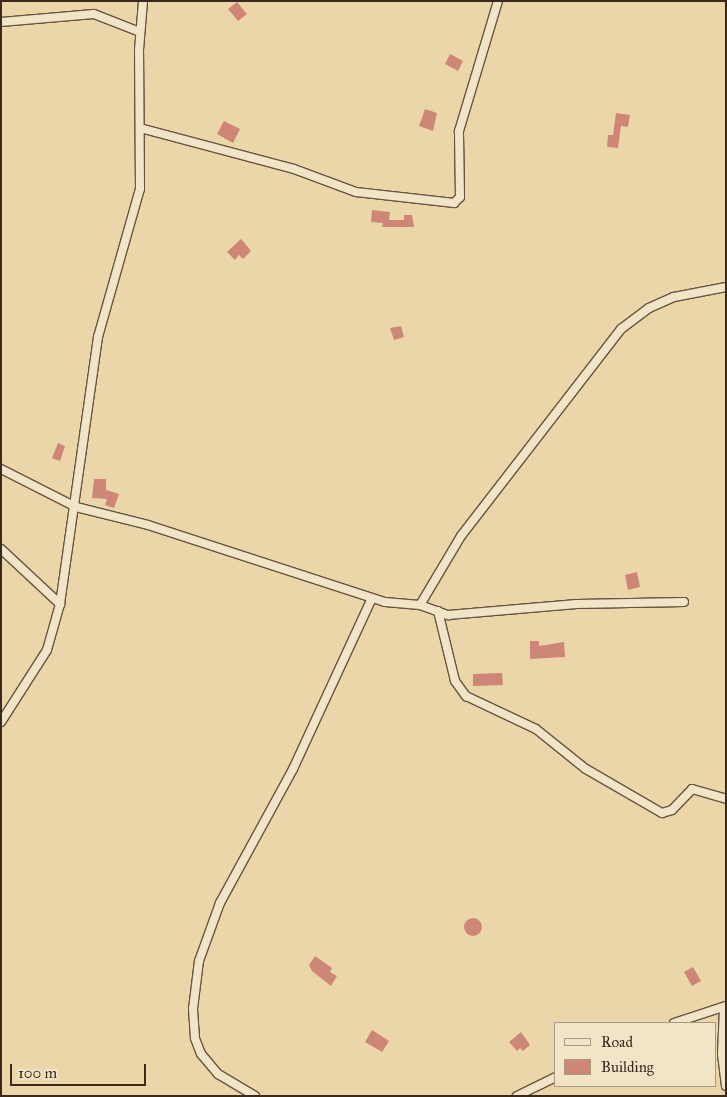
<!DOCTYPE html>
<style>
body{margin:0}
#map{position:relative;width:727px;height:1097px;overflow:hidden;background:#ebd6a9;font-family:"IM FELL Great Primer",serif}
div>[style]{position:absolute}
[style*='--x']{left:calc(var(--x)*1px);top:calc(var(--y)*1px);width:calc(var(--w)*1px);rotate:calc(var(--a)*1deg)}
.building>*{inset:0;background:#ce8776}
.round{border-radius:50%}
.roads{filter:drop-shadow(1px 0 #675440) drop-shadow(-1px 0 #675440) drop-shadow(0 1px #675440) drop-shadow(0 -1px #675440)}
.minor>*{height:8px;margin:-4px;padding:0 4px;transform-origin:4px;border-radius:4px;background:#f2e4c7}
span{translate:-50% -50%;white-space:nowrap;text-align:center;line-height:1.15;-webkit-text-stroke:5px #f2e4c7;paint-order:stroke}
.frame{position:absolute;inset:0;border:2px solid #3b291d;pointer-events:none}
.legend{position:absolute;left:554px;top:1022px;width:162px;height:65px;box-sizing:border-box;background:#f2e4c7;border:1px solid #a99983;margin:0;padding:6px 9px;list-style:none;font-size:15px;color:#3b291d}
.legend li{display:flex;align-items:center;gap:10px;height:25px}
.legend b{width:25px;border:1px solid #a99983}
.scale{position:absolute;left:10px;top:1064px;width:136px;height:22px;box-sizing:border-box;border:2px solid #3b291d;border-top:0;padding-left:6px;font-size:15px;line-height:18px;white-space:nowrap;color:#3b291d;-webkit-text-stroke:4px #f2e4c7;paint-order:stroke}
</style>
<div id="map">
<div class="building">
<i style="clip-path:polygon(237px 2px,247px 14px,238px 21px,228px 9px)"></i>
<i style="clip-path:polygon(450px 54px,463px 61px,458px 71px,445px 64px)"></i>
<i style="clip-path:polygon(425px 109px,437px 113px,433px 131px,419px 126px)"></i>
<i style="clip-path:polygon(616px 113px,630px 115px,628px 127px,621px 126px,618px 148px,607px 147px,608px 135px,613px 135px)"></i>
<i style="clip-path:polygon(224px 121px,240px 129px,233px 143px,217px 134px)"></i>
<i style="clip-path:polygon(372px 210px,390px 212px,389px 220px,404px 220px,404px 215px,412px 215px,414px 227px,382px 227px,383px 223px,371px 222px)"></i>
<i style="clip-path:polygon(241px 239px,251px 251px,243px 259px,239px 255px,235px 260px,227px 252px)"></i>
<i style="clip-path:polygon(401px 326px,404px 337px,394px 340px,390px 328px)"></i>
<i style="clip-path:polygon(58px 443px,65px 446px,60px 461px,52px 458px)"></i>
<i style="clip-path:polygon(94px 479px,106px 479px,106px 490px,119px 494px,114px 508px,105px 505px,107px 499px,92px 498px)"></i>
<i style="clip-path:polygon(637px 572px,640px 587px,628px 590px,625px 575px)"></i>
<i style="clip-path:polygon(530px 641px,539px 641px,539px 646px,564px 642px,565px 657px,530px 659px)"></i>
<i style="clip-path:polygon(502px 673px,503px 685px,473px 686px,473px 674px)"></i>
<i class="round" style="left:464px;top:918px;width:18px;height:18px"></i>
<i style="clip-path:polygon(315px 956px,332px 968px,330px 972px,337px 976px,331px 986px,312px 971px,309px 965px)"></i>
<i style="clip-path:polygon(693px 967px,701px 981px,692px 986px,684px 972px)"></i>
<i style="clip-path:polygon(372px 1030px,389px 1041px,382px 1052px,365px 1042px)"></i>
<i style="clip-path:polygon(521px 1032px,530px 1045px,523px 1051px,520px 1048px,517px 1051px,509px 1042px)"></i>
</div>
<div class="roads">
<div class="minor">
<i style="--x:1;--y:22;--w:93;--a:-4.9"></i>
<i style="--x:94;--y:14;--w:49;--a:21.4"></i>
<i style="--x:140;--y:128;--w:159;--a:14.9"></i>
<i style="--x:294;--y:169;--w:66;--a:20.4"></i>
<i style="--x:356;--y:192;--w:99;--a:6.4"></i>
<i style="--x:454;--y:203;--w:8;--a:-45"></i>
<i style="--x:460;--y:197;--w:66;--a:-90.9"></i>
<i style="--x:459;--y:131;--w:136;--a:-73.3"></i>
<i style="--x:1;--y:469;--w:84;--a:26.9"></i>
<i style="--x:76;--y:507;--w:74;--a:14"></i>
<i style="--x:148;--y:525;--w:249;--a:18"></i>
<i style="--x:385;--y:602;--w:35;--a:5"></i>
<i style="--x:420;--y:605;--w:30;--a:20"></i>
<i style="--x:448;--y:615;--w:129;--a:-4.9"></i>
<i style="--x:577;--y:604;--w:107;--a:-1.1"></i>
<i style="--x:1;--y:549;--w:81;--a:43"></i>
<i style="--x:420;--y:605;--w:80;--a:-59.3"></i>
<i style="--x:461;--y:536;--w:262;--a:-52.3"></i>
<i style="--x:621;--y:329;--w:35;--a:-37"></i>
<i style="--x:649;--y:308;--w:27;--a:-24"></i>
<i style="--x:674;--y:297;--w:53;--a:-10.9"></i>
<i style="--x:438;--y:611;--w:72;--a:76.3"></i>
<i style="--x:455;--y:681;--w:19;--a:54"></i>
<i style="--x:466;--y:696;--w:77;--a:25.2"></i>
<i style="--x:536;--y:729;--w:64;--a:38.7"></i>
<i style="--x:586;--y:769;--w:88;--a:30.1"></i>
<i style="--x:662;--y:813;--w:10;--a:-17"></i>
<i style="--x:672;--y:810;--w:29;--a:-46"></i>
<i style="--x:692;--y:789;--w:35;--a:16"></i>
<i style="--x:1;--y:722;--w:85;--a:-57.4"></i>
<i style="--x:47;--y:650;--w:48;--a:-74.2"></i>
<i style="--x:60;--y:604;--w:270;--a:-81.9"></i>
<i style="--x:98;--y:337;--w:154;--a:-74.2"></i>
<i style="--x:140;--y:189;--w:139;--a:-90.4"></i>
<i style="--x:139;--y:50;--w:49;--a:-85.3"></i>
<i style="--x:724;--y:1007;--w:47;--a:92.4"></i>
<i style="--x:722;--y:1054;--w:32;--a:83"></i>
<i style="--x:674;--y:1023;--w:55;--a:-18.1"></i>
<i style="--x:255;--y:1096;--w:43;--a:-149.3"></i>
<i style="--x:218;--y:1074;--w:26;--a:-130"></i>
<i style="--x:201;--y:1054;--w:17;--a:-111"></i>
<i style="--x:195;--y:1038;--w:29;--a:-94"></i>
<i style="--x:193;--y:1009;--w:48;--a:-82.9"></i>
<i style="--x:199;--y:961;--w:62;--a:-70.1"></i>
<i style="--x:220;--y:903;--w:153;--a:-61.4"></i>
<i style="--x:293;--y:769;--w:188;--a:-65.2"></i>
<i style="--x:517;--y:1096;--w:43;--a:-26"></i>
</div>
</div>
<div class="frame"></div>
<ul class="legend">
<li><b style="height:6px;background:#f2e4c7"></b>Road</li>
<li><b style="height:14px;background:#ce8776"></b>Building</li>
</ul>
<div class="scale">100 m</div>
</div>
